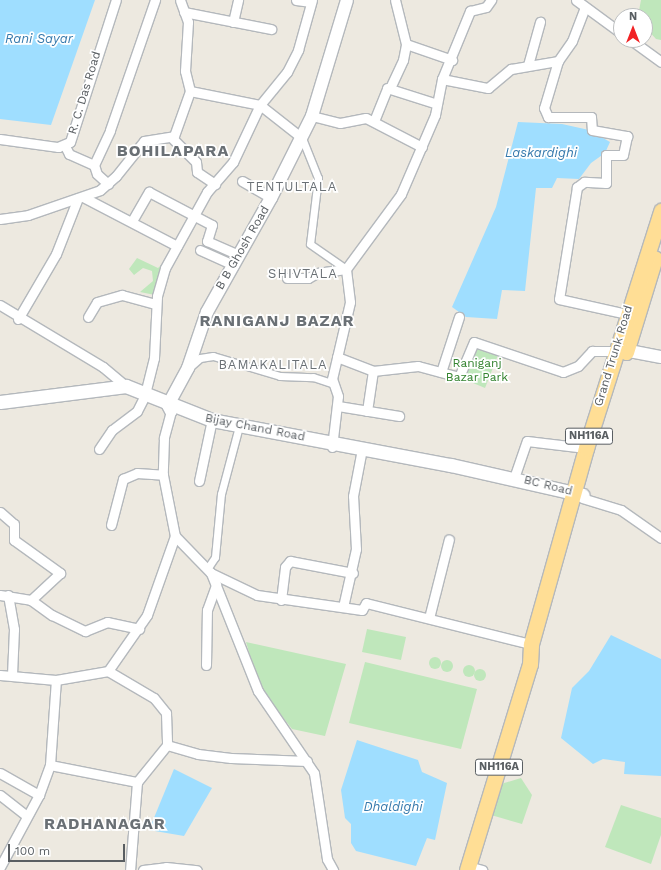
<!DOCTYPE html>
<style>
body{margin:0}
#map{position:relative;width:661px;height:870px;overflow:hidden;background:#ede9e0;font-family:"Work Sans",sans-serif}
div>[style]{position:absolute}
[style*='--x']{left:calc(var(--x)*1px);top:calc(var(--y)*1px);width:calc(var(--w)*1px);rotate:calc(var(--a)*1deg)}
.green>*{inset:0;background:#bfe7bb}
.round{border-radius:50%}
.water>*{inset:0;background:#9fdeff}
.roads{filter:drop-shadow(1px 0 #b4b8bc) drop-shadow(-1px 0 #b4b8bc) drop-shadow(0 1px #b4b8bc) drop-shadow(0 -1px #b4b8bc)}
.pedestrian>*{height:7px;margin:-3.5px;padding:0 3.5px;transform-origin:3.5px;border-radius:3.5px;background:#fff}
.minor>*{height:9px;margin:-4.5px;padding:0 4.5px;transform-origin:4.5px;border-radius:4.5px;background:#fff}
.tertiary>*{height:12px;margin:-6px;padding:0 6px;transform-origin:6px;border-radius:6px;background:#fff}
.secondary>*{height:13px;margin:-6.5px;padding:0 6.5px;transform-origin:6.5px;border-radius:6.5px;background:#fff}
.trunk>*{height:15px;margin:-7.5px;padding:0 7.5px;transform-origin:7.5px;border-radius:7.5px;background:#ffde95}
span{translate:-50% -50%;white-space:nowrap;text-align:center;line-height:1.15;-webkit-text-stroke:3.5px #fff;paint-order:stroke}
.shield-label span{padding:1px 3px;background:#fff;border:1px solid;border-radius:3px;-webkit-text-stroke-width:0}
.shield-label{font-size:11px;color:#595e62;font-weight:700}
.street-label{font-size:12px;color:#595e62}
.park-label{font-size:12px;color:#33832f}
.water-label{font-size:13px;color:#367aad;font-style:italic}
.neighbourhood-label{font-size:13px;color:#6a7075;letter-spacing:1px}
.district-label{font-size:16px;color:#6a7075;font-weight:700;letter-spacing:1px}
.north{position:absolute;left:613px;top:8px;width:40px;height:40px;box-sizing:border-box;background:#fff;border:1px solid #bdbfc0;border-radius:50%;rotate:0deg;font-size:11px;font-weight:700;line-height:16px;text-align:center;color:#595e62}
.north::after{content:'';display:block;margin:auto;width:14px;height:18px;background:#f12325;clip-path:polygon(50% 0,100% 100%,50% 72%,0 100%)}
.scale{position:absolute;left:8px;top:844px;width:117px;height:18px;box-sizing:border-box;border:2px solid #595e62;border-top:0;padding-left:5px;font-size:12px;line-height:14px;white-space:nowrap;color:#595e62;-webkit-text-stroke:3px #fff;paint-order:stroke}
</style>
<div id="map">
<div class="green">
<i style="clip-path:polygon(641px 0,661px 0,661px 40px,656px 39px,645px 27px,645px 16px,638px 16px)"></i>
<i style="clip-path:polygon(137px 258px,158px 268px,164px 262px,155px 295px,140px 292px,153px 281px,152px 271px,143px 268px,134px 275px,129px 269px)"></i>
<i style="clip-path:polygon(475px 345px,498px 355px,485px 388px,461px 378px)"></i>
<i style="clip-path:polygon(367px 629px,406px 637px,401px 660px,362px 652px)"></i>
<i style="clip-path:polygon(246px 642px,346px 664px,325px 736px,292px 729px,259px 687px)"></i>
<i class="round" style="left:429px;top:657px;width:12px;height:12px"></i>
<i class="round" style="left:441px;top:660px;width:12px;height:12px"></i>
<i style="clip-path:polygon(365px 662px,477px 689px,461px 749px,349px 723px)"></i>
<i class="round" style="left:463px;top:665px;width:12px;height:12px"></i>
<i class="round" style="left:474px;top:669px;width:12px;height:12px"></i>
<i style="clip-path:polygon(521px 778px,532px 795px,522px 824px,491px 815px,501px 784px)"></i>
<i style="clip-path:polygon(621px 805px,661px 818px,661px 835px,651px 864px,605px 847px)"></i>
</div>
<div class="water">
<i style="clip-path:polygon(0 0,95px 0,51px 125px,0 119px)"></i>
<i style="clip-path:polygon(518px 122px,562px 124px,589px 130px,610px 142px,605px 153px,591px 163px,579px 179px,557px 178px,552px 188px,536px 188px,525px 291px,502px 290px,497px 319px,466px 317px,452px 307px,496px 207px)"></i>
<i style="clip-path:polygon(611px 635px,661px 659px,661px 776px,624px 774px,625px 762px,603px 759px,593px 764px,561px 738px,572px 688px,589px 671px)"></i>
<i style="clip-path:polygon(357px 740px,418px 760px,422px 772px,447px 783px,435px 840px,427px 838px,416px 866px,356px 851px,351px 843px,351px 824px,345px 818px,341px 790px)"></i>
<i style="clip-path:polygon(174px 769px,212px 788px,184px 836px,149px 830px)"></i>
</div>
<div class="roads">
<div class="pedestrian">
<i style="--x:302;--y:138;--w:43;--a:68.2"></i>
<i style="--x:318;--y:178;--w:66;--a:96.9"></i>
<i style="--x:310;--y:244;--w:44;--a:34.8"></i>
<i style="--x:190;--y:367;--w:13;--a:-42"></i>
<i style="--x:200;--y:358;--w:13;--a:-9"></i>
<i style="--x:213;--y:356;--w:70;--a:16.6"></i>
<i style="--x:280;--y:376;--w:33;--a:2"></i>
<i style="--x:313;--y:377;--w:22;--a:18"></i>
<i style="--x:207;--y:569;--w:14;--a:-56"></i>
<i style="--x:215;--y:557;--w:63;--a:-84.6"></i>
<i style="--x:221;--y:494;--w:66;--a:-75.1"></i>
</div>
<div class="minor">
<i style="--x:296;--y:0;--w:15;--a:8"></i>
<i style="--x:576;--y:0;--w:56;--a:36.3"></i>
<i style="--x:184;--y:12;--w:89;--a:11.1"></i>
<i style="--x:233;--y:22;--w:23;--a:-77"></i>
<i style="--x:631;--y:40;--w:37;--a:36"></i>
<i style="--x:406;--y:44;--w:49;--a:19.2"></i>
<i style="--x:558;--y:61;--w:49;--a:106.6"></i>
<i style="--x:544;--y:108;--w:10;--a:66"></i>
<i style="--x:548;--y:117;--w:43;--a:0"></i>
<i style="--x:591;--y:117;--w:13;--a:86"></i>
<i style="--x:592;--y:130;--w:36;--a:10"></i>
<i style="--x:627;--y:136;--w:19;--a:102"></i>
<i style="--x:623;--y:155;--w:17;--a:180"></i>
<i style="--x:606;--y:155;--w:28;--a:90"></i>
<i style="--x:606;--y:183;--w:22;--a:-177"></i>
<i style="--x:584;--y:182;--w:9;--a:144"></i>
<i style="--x:577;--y:187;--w:113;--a:99.1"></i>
<i style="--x:559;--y:299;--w:70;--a:12.4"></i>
<i style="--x:528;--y:65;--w:45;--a:-74.4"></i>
<i style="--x:442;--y:79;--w:47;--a:11.1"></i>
<i style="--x:488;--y:88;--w:30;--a:-40"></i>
<i style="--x:511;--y:69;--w:48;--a:-9.7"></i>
<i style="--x:558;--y:61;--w:24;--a:-55"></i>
<i style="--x:572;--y:41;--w:36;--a:-69"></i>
<i style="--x:390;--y:88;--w:31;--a:-65"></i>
<i style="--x:403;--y:60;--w:16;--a:-79"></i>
<i style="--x:406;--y:44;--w:45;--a:-104"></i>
<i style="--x:190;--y:91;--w:71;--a:11.3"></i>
<i style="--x:260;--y:105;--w:53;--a:38.2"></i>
<i style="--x:312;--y:116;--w:29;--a:14"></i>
<i style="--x:340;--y:123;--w:26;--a:-11"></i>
<i style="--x:366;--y:118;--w:63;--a:27.4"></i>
<i style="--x:374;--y:121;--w:35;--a:-68"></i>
<i style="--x:387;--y:88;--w:52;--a:17.7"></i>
<i style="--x:171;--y:137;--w:35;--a:45"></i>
<i style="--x:196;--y:162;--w:10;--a:84"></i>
<i style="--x:197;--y:172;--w:22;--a:34"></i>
<i style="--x:0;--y:139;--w:59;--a:7.9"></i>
<i style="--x:58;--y:147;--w:13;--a:-23"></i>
<i style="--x:70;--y:142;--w:149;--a:-72.1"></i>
<i style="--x:65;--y:146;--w:9;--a:63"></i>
<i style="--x:69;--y:154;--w:27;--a:24"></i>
<i style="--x:94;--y:165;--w:9;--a:72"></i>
<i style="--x:97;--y:174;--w:15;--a:42"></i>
<i style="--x:94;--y:165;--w:38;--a:-65"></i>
<i style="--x:110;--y:130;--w:138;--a:-70.9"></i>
<i style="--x:242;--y:181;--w:34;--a:30"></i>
<i style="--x:83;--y:197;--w:106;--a:27.5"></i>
<i style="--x:0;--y:219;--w:28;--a:-8"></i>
<i style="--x:28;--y:215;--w:76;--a:-19.1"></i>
<i style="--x:100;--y:190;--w:21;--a:-41"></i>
<i style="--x:116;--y:176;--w:45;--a:-51.3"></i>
<i style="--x:144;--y:141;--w:30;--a:-9"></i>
<i style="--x:174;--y:136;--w:48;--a:-70.4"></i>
<i style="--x:190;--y:91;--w:21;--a:-104"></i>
<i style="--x:185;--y:71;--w:49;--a:-86.5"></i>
<i style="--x:188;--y:22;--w:23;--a:-110"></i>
<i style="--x:132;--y:221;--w:34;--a:-60"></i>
<i style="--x:149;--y:192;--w:71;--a:27.6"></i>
<i style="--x:212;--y:225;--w:17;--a:107"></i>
<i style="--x:207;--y:241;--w:35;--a:24"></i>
<i style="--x:200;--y:250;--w:37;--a:24"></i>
<i style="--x:287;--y:278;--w:21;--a:0"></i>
<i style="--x:308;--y:278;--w:10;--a:-29"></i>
<i style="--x:317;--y:273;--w:29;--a:-8"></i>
<i style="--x:0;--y:305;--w:120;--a:31"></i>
<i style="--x:103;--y:367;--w:30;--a:40"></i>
<i style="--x:88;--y:317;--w:17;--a:-59"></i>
<i style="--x:97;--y:302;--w:26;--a:-16"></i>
<i style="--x:122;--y:295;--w:35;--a:15"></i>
<i style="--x:18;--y:319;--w:75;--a:-59.7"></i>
<i style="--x:56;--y:254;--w:60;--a:-68.6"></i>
<i style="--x:337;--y:357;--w:39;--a:21"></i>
<i style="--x:373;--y:371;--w:45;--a:-6.3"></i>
<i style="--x:418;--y:366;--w:42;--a:15"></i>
<i style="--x:459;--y:377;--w:38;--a:-67"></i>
<i style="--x:474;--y:342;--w:94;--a:18.6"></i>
<i style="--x:563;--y:372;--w:16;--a:-22"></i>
<i style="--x:578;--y:366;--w:21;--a:-47"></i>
<i style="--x:592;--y:351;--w:23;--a:0"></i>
<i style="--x:441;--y:372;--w:58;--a:-71.9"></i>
<i style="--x:145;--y:394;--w:37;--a:-76"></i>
<i style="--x:154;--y:358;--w:62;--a:-87.2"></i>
<i style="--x:157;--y:296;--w:29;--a:-74"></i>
<i style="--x:165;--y:268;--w:87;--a:-61.1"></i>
<i style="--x:207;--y:192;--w:40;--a:-49"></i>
<i style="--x:233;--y:162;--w:63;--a:-64.7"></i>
<i style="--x:260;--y:105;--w:43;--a:-50.7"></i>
<i style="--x:287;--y:72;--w:25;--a:-63"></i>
<i style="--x:298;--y:50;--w:52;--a:-74.4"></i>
<i style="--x:338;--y:406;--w:62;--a:9.3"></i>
<i style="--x:171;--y:411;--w:28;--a:105"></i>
<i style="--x:164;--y:438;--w:37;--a:92"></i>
<i style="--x:163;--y:475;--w:62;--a:78.9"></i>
<i style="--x:175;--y:536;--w:52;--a:45.8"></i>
<i style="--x:211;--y:573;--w:127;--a:68.3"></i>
<i style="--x:258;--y:691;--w:99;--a:55.7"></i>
<i style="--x:314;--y:773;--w:87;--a:81.4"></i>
<i style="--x:327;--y:859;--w:13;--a:61"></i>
<i style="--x:367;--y:411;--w:40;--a:-81.5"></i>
<i style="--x:332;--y:447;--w:51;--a:-83.3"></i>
<i style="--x:338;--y:396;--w:18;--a:-109"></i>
<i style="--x:332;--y:379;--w:79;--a:-76.8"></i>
<i style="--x:350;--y:302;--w:33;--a:-97"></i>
<i style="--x:346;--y:269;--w:93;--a:-53.7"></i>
<i style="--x:401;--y:194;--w:86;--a:-66.7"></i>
<i style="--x:435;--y:115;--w:37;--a:-79"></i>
<i style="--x:442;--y:79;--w:74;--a:-67.6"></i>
<i style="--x:470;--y:11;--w:16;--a:-14"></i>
<i style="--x:486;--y:7;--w:9;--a:-54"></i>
<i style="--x:99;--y:449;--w:23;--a:-56"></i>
<i style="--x:112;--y:430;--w:31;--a:-37"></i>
<i style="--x:137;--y:411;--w:13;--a:-63"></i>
<i style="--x:514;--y:478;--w:39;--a:-71"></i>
<i style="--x:527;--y:441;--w:59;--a:6.8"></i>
<i style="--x:199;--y:481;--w:58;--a:-78.1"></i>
<i style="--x:582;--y:498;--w:41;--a:17.1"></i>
<i style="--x:621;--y:510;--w:49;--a:35"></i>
<i style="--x:0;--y:512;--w:18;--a:41"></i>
<i style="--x:14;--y:524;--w:16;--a:90"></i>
<i style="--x:14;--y:540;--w:57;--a:35.7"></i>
<i style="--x:60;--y:573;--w:40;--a:137"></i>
<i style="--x:111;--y:525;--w:48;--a:-75.4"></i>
<i style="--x:123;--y:479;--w:15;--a:-23"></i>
<i style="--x:137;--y:473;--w:26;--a:4"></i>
<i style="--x:211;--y:573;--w:51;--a:25.6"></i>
<i style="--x:257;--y:595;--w:106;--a:8.1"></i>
<i style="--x:362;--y:610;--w:8;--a:-60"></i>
<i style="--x:366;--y:603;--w:170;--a:14"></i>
<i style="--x:0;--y:595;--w:31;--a:9"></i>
<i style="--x:31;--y:600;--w:26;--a:36"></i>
<i style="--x:52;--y:615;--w:37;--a:26"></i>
<i style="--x:85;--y:631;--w:24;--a:-22"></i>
<i style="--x:107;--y:622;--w:33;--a:12"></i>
<i style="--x:8;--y:595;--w:35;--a:80"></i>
<i style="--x:14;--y:629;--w:46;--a:92.5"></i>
<i style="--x:281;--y:600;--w:33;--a:-83"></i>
<i style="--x:285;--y:567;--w:8;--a:-50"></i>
<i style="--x:290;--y:561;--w:64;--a:10.8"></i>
<i style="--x:343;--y:607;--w:59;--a:-77.4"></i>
<i style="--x:356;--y:549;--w:53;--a:-93.2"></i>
<i style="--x:353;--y:496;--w:43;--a:-79.2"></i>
<i style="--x:429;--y:618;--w:81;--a:-75.8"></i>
<i style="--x:206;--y:665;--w:55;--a:-89"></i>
<i style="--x:207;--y:610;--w:27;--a:-70"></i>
<i style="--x:108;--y:671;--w:53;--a:30.4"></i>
<i style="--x:154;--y:698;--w:19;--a:51"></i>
<i style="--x:166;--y:713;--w:32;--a:88"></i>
<i style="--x:167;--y:745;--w:48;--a:129"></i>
<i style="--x:137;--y:782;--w:88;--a:94.5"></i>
<i style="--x:0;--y:675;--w:56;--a:5.1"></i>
<i style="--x:56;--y:680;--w:53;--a:-9.8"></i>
<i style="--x:108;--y:671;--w:68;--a:-55.1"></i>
<i style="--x:147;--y:615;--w:84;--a:-70.5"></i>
<i style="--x:167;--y:745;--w:32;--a:16"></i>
<i style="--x:198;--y:754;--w:33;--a:7"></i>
<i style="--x:231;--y:758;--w:76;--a:2.3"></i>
<i style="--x:50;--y:765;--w:89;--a:11.1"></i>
<i style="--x:0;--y:773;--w:45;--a:29.4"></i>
<i style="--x:0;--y:795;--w:34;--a:38"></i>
<i style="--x:468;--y:866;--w:15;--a:16"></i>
<i style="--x:0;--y:867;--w:82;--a:-61.6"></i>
<i style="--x:39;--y:795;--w:32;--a:-70"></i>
<i style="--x:50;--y:765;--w:85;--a:-86"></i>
<i style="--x:143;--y:870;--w:23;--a:-7"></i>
<i style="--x:166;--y:867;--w:31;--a:6"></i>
</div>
<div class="tertiary">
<i style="--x:619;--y:349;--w:43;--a:10.8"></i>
<i style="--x:171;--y:411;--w:7;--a:-117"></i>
<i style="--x:168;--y:405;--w:42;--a:-61.6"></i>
<i style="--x:188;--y:368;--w:59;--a:-71.3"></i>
<i style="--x:207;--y:312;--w:131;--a:-60.7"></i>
<i style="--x:271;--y:198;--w:92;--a:-63.4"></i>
<i style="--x:312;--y:116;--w:121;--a:-73.2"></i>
</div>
<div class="secondary">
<i style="--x:0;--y:402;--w:127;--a:-7.2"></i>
<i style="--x:126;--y:386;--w:92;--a:21.6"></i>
<i style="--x:212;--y:420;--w:243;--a:10.7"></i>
<i style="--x:451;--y:465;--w:135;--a:12.8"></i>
</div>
<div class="trunk">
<i style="--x:626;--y:352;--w:98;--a:-72.9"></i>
<i style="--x:467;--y:870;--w:215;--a:-73"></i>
<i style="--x:530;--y:664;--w:20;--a:-87"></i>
<i style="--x:531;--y:644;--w:204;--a:-74.3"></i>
<i style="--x:586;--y:448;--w:249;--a:-72.4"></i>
</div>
</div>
<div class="shield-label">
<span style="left:589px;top:436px">NH116A</span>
<span style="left:499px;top:767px">NH116A</span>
</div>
<div class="street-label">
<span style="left:85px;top:93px;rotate:-73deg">R. C. Das Road</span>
<span style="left:243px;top:248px;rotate:-60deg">B B Ghosh Road</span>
<span style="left:614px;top:356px;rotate:-73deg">Grand Trunk Road</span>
<span style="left:255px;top:428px;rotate:11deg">Bijay Chand Road</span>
<span style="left:548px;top:486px;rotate:14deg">BC Road</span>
</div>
<div class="park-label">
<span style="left:477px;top:371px">Raniganj<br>Bazar Park</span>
</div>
<div class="water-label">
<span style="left:39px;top:39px">Rani Sayar</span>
<span style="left:541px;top:153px">Laskardighi</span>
<span style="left:393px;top:807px">Dhaldighi</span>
</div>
<div class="neighbourhood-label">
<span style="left:292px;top:187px">TENTULTALA</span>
<span style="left:303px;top:274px">SHIVTALA</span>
<span style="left:273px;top:365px">BAMAKALITALA</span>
</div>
<div class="district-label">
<span style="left:173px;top:151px">BOHILAPARA</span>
<span style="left:277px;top:321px">RANIGANJ BAZAR</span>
<span style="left:105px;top:824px">RADHANAGAR</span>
</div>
<div class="north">N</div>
<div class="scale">100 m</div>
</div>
